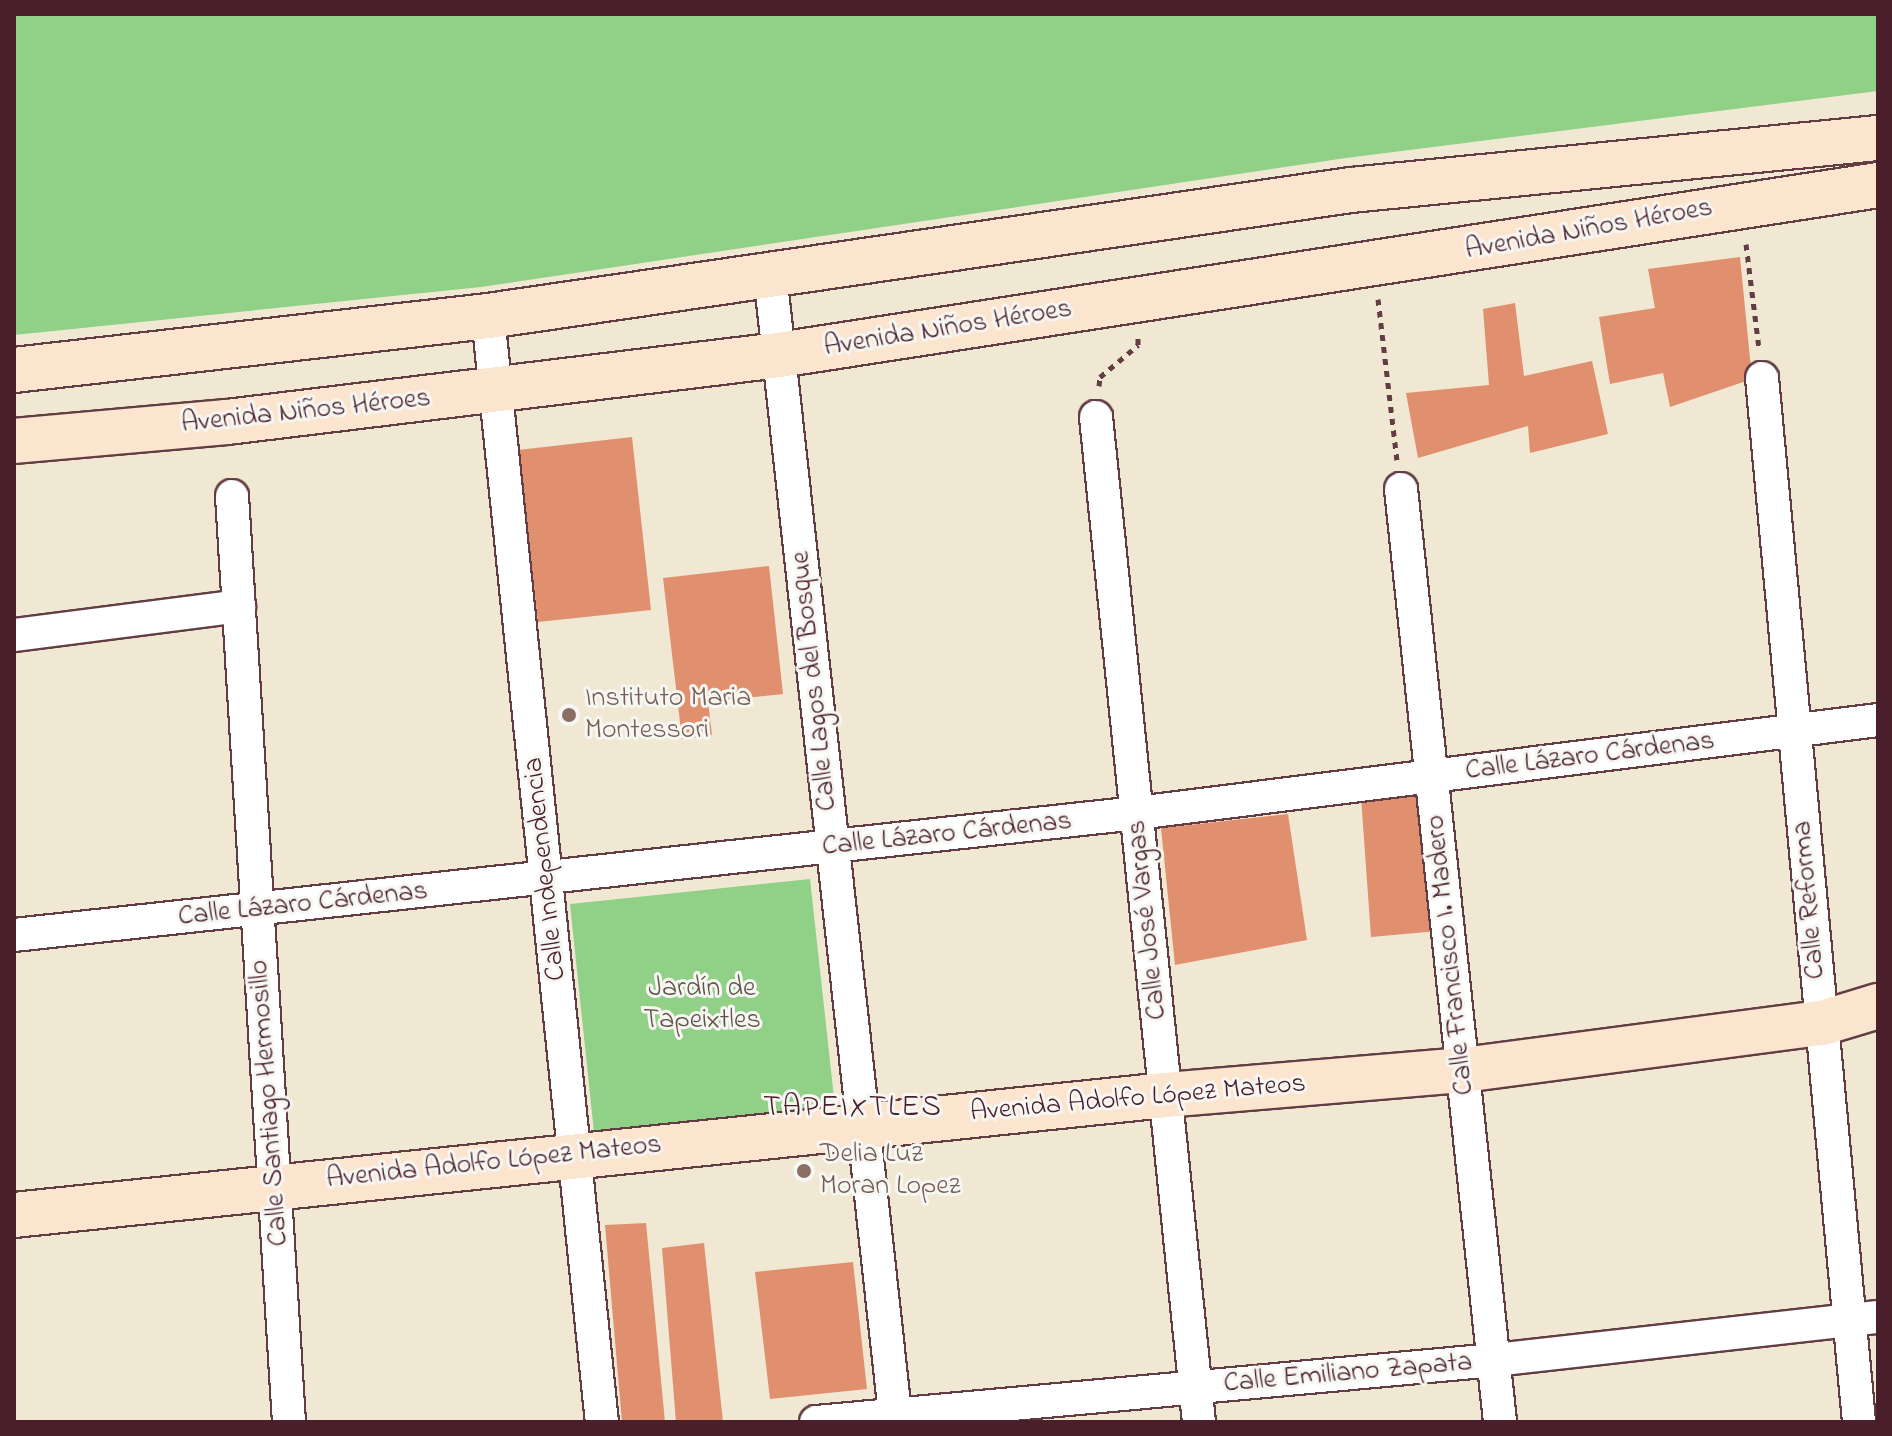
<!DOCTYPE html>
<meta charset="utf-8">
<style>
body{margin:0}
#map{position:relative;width:1892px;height:1436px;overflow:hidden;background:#f0e8d3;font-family:"Indie Flower",sans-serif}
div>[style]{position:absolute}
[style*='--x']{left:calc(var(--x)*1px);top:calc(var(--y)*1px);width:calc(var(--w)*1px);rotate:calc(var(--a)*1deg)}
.green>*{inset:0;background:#90d087}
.building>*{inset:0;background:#e0906e}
.path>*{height:5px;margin-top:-2.5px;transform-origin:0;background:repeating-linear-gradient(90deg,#633d44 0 6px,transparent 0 12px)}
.roads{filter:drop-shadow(2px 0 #633d44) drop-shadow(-2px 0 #633d44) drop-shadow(0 2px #633d44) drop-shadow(0 -2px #633d44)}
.street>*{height:32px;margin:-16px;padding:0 16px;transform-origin:16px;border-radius:16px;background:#fff}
.secondary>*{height:44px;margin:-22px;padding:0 22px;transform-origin:22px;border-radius:22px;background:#fce5cf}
.dots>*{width:22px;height:22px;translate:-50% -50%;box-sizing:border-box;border:4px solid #f6f6f2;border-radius:50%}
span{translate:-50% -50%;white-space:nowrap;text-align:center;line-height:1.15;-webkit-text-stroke:6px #f6f6f2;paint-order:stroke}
.street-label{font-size:28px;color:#4a1f2b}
.education-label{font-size:28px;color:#785e54}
.left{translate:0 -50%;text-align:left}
.park-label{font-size:28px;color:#5f5447}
.neighbourhood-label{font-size:30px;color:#4a1f2b;letter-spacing:2px}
.frame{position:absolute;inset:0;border:16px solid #4a1f2b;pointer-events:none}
</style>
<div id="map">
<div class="green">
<i style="clip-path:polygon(14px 14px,1878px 14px,1878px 91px,1346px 158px,481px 287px,14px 335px)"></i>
<i style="clip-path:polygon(810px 879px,835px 1107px,594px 1132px,570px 904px)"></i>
</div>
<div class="building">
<i style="clip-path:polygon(1740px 257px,1752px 379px,1670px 407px,1663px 373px,1610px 384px,1599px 317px,1655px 308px,1648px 269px)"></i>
<i style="clip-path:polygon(1515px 303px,1524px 376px,1592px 361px,1608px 434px,1530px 453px,1528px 426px,1418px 458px,1406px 393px,1489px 385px,1483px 309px)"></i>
<i style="clip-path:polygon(632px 437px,651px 610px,538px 622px,518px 450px)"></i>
<i style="clip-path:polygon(769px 566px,783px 694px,708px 702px,712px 735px,682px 739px,663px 578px)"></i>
<i style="clip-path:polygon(1361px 797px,1421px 797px,1439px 931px,1371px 937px)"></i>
<i style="clip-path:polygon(1288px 814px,1307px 940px,1175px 965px,1161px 828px)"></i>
<i style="clip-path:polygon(646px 1223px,665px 1422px,622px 1422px,605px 1225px)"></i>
<i style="clip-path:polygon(704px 1243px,723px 1422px,676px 1422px,662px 1248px)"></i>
<i style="clip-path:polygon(853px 1262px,867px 1389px,770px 1399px,755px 1272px)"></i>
</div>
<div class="path">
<i style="--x:1746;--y:244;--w:106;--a:82.9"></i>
<i style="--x:1378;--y:299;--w:162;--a:83.3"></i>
<i style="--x:1099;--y:386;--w:9;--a:-84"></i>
<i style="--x:1100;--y:377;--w:50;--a:-40.1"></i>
<i style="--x:1138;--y:345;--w:7;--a:-90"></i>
</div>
<div class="roads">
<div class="street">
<i style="--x:770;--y:274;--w:1155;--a:83.74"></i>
<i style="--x:488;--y:316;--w:1112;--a:84.12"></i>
<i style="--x:1762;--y:378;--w:1048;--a:84.69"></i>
<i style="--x:1096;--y:417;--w:1010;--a:84.15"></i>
<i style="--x:1401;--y:489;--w:938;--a:83.94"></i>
<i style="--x:232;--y:496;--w:928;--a:86.48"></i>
<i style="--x:14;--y:635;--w:227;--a:-7.3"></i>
<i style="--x:14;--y:935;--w:1130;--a:-6.2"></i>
<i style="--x:1137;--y:813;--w:747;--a:-7.15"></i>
<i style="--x:816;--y:1422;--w:681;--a:-5.22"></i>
<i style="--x:1494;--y:1360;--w:386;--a:-6.4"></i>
</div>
<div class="secondary">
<i style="--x:14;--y:370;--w:477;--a:-6.5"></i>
<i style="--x:488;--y:316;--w:872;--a:-8.31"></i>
<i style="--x:1351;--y:190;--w:530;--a:-5.64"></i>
<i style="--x:14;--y:441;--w:214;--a:-5.1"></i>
<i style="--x:227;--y:422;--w:556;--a:-6.92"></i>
<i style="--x:779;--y:355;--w:1112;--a:-8.79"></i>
<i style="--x:14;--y:1215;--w:1157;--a:-5.95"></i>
<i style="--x:1165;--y:1095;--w:299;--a:-4.8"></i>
<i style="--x:1463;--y:1070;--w:362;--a:-7.5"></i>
<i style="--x:1822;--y:1023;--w:59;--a:-16.9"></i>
</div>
</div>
<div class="dots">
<i style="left:569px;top:715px;background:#8d6e63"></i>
<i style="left:804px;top:1171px;background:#8d6e63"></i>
</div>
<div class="street-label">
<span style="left:1589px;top:230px;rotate:-10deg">Avenida Niños Héroes</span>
<span style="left:948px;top:329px;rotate:-9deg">Avenida Niños Héroes</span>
<span style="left:306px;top:412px;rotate:-6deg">Avenida Niños Héroes</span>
<span style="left:815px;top:681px;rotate:-96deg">Calle Lagos del Bosque</span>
<span style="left:1590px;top:757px;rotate:-7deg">Calle Lázaro Cárdenas</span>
<span style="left:947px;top:835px;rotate:-6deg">Calle Lázaro Cárdenas</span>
<span style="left:546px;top:869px;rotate:-96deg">Calle Independencia</span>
<span style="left:1810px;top:900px;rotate:-95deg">Calle Reforma</span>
<span style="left:303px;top:905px;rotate:-6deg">Calle Lázaro Cárdenas</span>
<span style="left:1148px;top:920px;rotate:-96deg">Calle José Vargas</span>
<span style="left:1451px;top:955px;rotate:-96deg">Calle Francisco I. Madero</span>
<span style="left:1138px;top:1099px;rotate:-5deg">Avenida Adolfo López Mateos</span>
<span style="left:270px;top:1103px;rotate:-94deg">Calle Santiago Hermosillo</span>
<span style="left:494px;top:1163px;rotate:-6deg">Avenida Adolfo López Mateos</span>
<span style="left:1348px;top:1374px;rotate:-5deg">Calle Emiliano Zapata</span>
</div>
<div class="education-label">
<span class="left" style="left:585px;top:715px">Instituto Maria<br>Montessori</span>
<span class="left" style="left:820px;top:1171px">Delia Luz<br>Moran Lopez</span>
</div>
<div class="park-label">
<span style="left:702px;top:1005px">Jardín de<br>Tapeixtles</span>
</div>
<div class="neighbourhood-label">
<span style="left:853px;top:1108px">TAPEIXTLES</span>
</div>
<div class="frame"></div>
</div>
